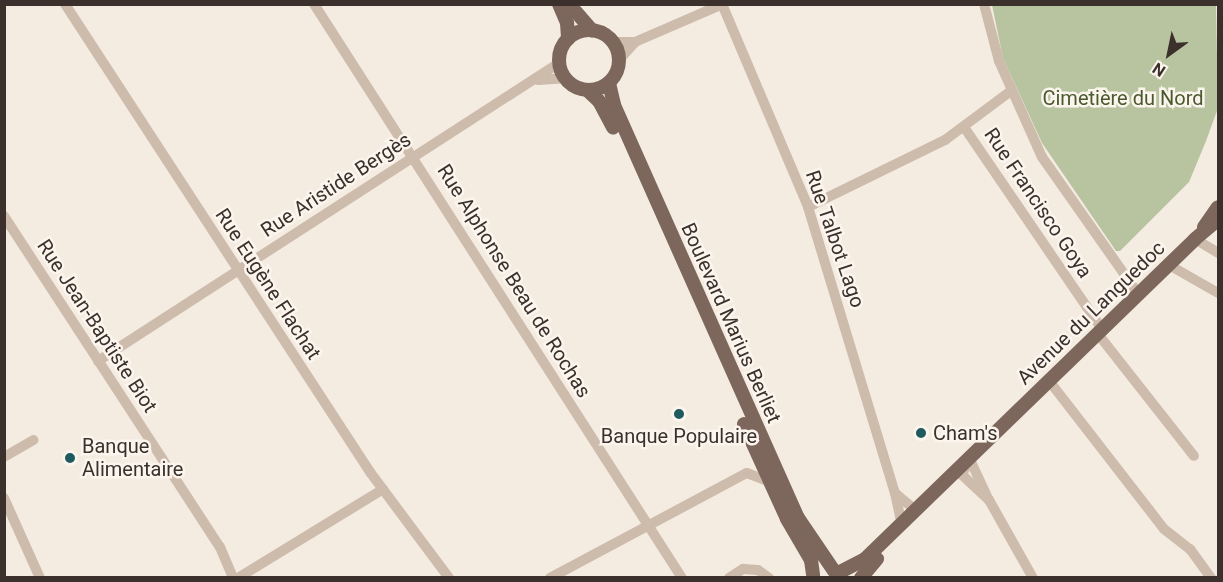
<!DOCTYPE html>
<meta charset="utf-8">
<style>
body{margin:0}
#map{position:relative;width:1223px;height:582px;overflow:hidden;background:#f4ebe1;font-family:Roboto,sans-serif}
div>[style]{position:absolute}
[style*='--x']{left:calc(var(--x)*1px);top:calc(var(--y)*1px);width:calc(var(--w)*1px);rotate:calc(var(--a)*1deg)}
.green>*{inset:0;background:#b8c4a0}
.minor>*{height:10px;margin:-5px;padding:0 5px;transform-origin:5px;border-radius:5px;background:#cdbbac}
.major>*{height:14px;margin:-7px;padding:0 7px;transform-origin:7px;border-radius:7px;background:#7d675c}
.major>.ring{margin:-7px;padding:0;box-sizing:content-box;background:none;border:14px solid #7d675c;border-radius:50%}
.dots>*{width:16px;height:16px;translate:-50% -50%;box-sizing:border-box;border:3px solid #fbf5ee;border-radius:50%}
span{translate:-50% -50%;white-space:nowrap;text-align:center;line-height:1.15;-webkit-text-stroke:5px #fbf5ee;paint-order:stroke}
.park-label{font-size:20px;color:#4a5a2e}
.street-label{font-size:20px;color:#3b302b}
.poi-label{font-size:20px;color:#3b302b}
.left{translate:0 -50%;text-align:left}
.frame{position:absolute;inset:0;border:6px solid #3b302b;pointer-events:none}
.north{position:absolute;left:1139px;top:24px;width:60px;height:60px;-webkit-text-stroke:4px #fbf5ee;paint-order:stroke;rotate:213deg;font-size:16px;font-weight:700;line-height:24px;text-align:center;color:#3b302b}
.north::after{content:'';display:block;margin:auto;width:21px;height:27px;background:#3b302b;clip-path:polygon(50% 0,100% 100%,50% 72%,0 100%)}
</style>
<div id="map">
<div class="green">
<i style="clip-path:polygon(992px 5px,1216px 5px,1218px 108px,1206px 141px,1189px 182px,1120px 251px,1116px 251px,1042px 143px,1003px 58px)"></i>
</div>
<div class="minor">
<i style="--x:65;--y:4;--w:559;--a:56.91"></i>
<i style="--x:370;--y:472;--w:132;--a:53.3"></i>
<i style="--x:314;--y:4;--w:682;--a:57.34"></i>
<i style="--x:722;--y:4;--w:220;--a:67"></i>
<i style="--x:808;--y:207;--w:299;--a:73.1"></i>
<i style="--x:984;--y:4;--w:59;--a:75.3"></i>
<i style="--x:999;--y:61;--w:105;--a:65.9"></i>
<i style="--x:1042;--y:157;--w:169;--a:54.9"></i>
<i style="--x:613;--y:42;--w:22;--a:0"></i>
<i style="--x:635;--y:42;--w:96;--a:-23.4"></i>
<i style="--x:619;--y:60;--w:24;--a:-48"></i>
<i style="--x:538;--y:80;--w:26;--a:-4"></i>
<i style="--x:964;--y:127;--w:245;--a:55.7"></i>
<i style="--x:808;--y:207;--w:153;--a:-26.1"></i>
<i style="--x:945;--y:140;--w:82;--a:-36.6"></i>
<i style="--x:4;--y:216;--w:395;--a:56.9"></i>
<i style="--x:220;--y:547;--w:34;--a:67"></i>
<i style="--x:1195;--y:239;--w:27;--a:31"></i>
<i style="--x:1169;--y:265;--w:56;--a:29.7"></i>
<i style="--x:1098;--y:334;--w:155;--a:51.8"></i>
<i style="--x:98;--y:361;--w:549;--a:-32.88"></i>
<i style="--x:1050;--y:382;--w:186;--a:52.2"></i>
<i style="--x:1164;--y:529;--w:33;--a:38"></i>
<i style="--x:1190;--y:549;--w:36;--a:54"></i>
<i style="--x:4;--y:457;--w:34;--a:-30"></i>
<i style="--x:967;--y:464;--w:5;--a:0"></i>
<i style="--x:972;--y:464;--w:40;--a:65"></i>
<i style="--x:989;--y:500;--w:37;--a:-137"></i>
<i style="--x:962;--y:475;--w:12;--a:-66"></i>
<i style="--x:4;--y:498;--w:88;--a:65.8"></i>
<i style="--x:989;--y:500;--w:90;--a:60.6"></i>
<i style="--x:901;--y:521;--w:29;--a:-102"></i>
<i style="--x:895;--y:493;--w:25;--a:40"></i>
<i style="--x:914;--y:509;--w:7;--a:106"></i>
<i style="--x:238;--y:578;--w:170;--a:-31.5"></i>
<i style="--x:550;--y:578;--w:223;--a:-28.1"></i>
<i style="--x:747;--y:473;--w:25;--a:21"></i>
<i style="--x:729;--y:578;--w:17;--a:-33"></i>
<i style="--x:743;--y:569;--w:15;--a:4"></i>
<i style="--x:758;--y:570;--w:14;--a:36"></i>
</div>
<div class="major">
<i style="--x:559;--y:4;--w:21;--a:67"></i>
<i style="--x:567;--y:23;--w:16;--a:86"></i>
<i style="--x:569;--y:4;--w:35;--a:49"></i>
<i class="ring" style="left:559px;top:30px;width:46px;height:46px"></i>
<i style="--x:609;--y:83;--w:23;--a:77"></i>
<i style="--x:614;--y:105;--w:452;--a:66"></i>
<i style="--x:798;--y:518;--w:64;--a:55.8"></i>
<i style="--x:587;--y:90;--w:16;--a:43"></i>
<i style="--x:599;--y:101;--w:30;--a:62"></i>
<i style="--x:1204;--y:227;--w:24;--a:-55"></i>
<i style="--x:744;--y:424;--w:104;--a:65.6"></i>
<i style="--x:787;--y:519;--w:48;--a:59.7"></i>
<i style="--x:811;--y:560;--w:15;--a:82"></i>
<i style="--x:838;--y:573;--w:29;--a:-27"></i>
<i style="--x:864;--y:560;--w:461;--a:-44.1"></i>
<i style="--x:1195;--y:239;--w:30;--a:-40"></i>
<i style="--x:861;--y:578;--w:25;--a:-50"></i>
</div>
<div class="dots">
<i style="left:679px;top:414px;background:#1f5a5e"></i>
<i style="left:921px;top:433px;background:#1f5a5e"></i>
<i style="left:70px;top:458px;background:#1f5a5e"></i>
</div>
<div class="park-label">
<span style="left:1123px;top:98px">Cimetière du Nord</span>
</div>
<div class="street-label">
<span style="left:336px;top:185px;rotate:-33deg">Rue Aristide Bergès</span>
<span style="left:1038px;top:203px;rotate:56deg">Rue Francisco Goya</span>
<span style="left:835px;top:239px;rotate:71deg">Rue Talbot Lago</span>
<span style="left:514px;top:281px;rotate:58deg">Rue Alphonse Beau de Rochas</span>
<span style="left:268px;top:284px;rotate:57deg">Rue Eugène Flachat</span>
<span style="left:1091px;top:313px;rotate:-44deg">Avenue du Languedoc</span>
<span style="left:731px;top:323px;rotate:66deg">Boulevard Marius Berliet</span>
<span style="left:97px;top:326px;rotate:57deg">Rue Jean-Baptiste Biot</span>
</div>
<div class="poi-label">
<span class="left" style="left:933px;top:433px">Cham's</span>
<span style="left:679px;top:436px">Banque Populaire</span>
<span class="left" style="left:82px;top:458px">Banque<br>Alimentaire</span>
</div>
<div class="frame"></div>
<div class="north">N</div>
</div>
